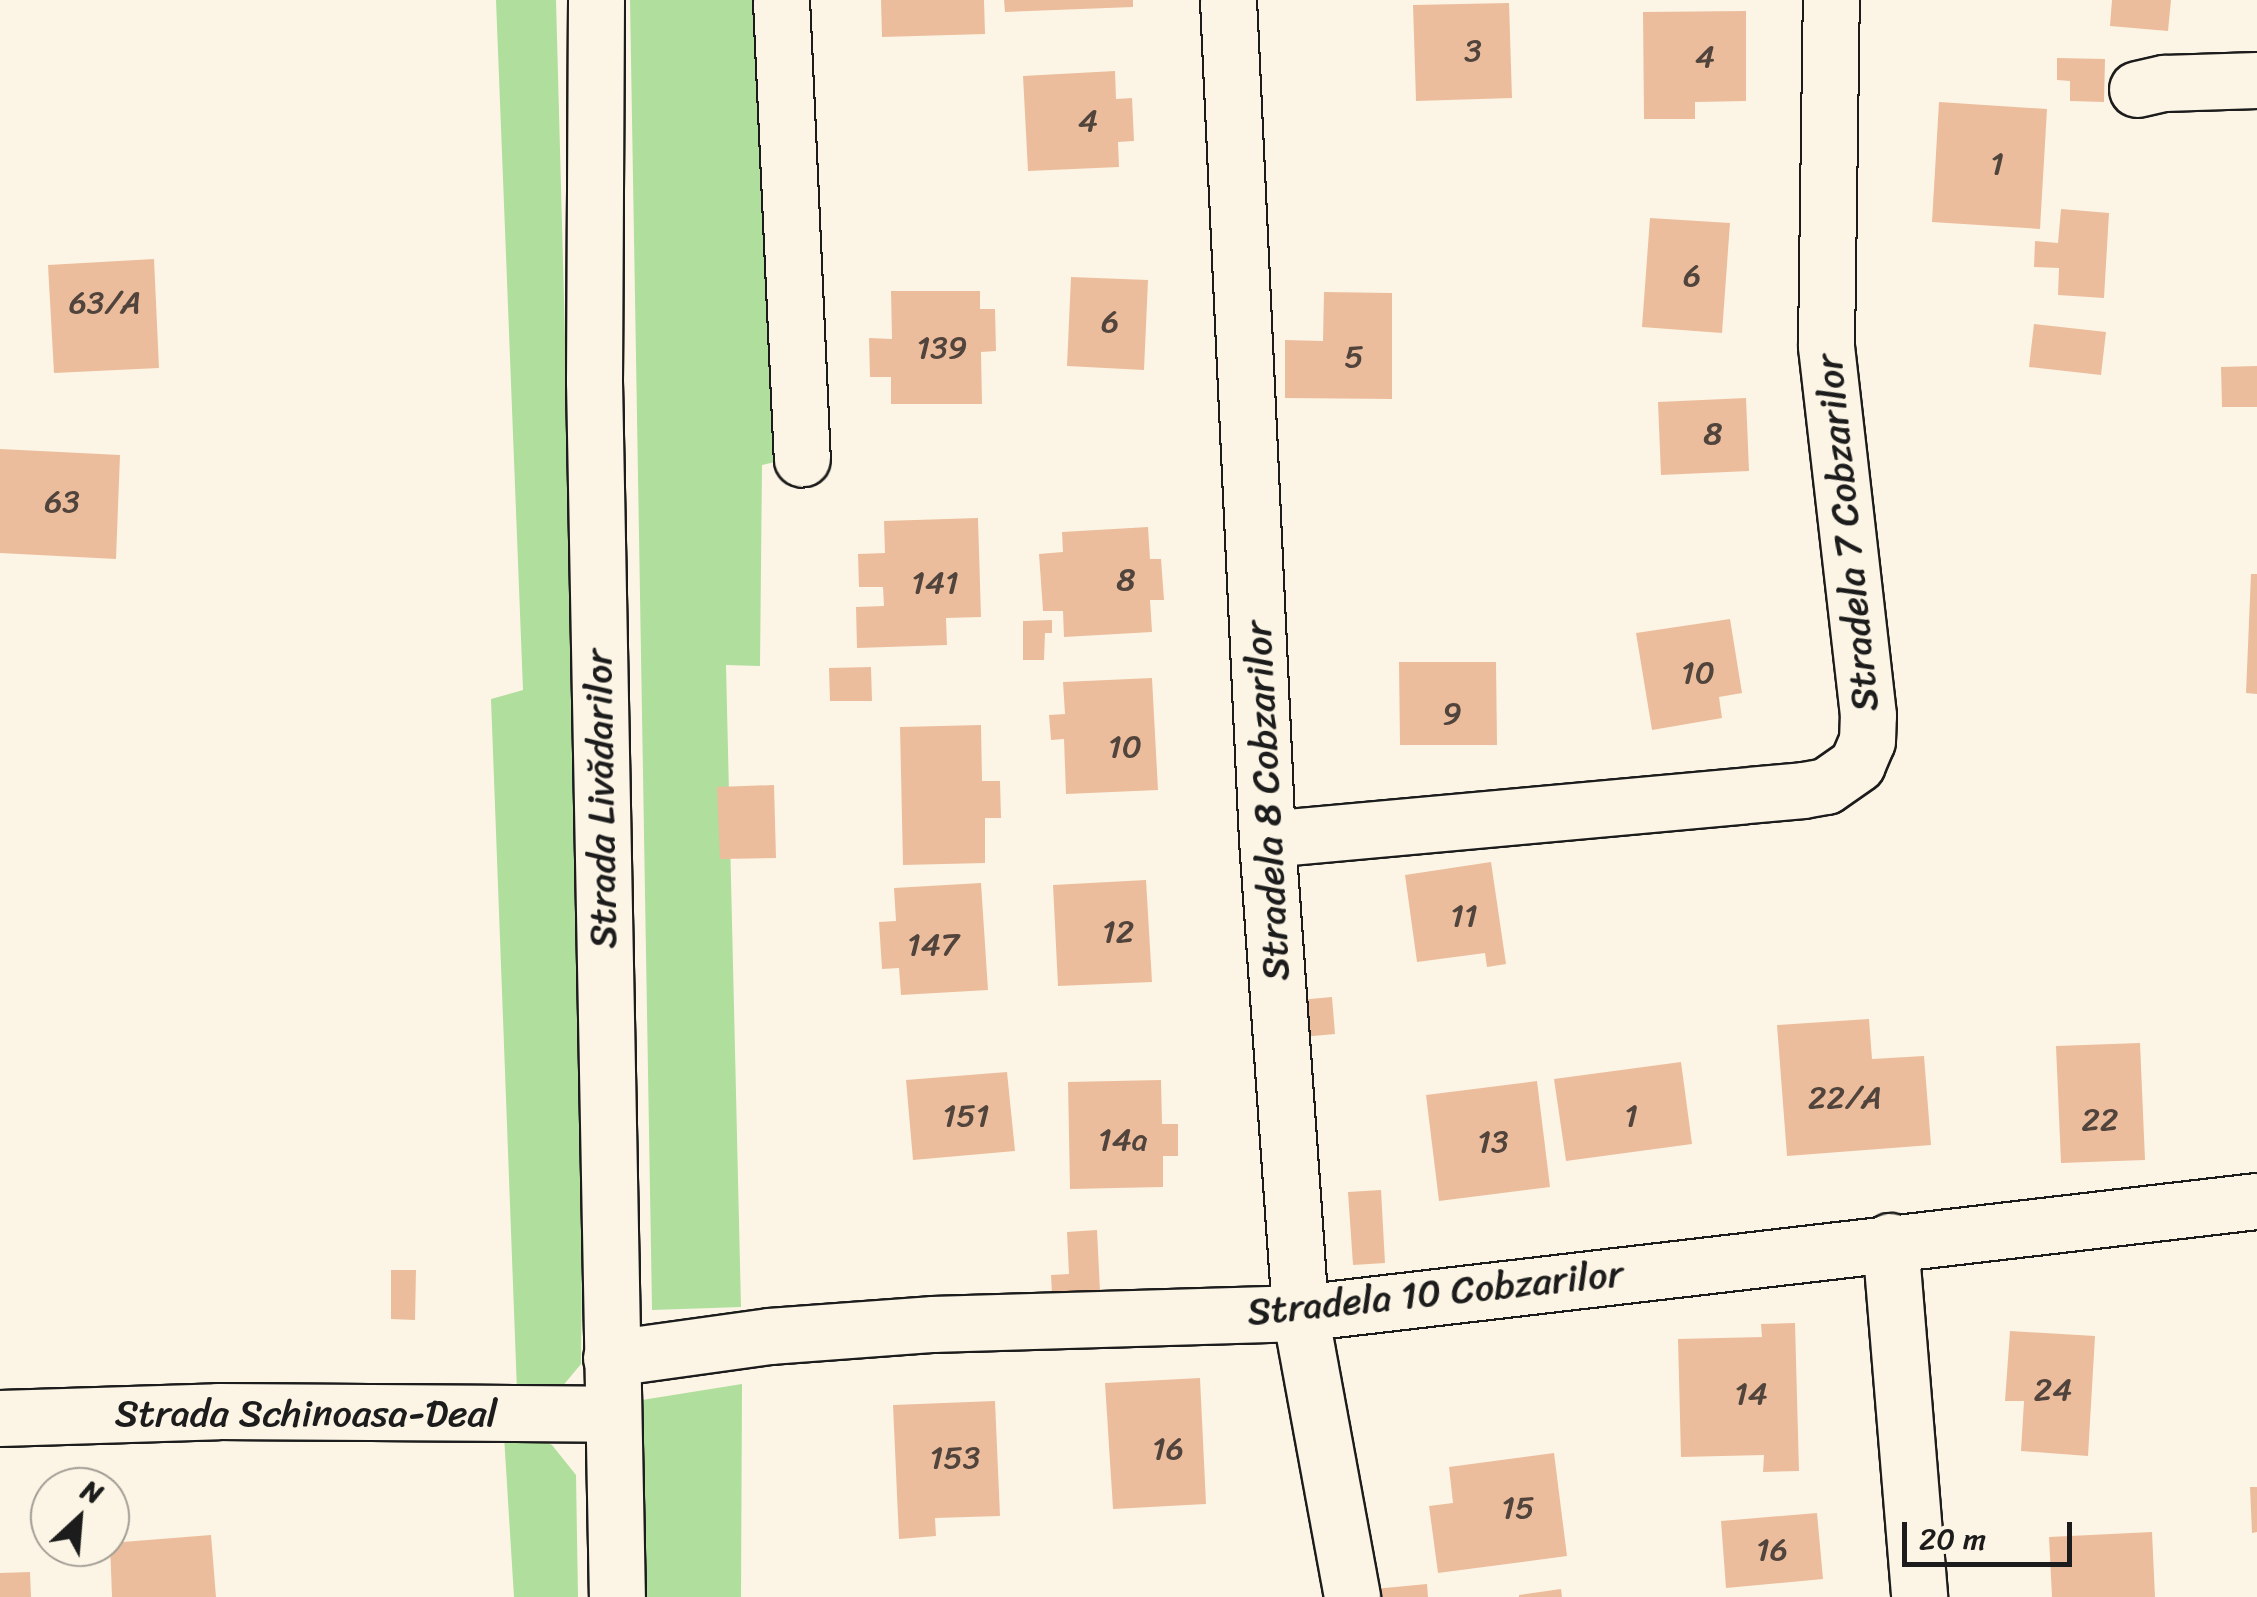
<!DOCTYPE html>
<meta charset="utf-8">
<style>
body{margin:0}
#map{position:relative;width:2257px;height:1597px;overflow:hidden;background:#fcf5e5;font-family:Sriracha,sans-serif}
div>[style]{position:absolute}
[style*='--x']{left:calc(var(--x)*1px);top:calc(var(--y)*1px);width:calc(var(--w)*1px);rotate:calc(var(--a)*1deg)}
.green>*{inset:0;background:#afde9d}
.building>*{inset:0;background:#ecbd9c}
.roads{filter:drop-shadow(2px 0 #1c1c1c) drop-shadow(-2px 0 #1c1c1c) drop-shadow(0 2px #1c1c1c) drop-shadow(0 -2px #1c1c1c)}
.minor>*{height:55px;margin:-27.5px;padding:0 27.5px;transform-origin:27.5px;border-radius:27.5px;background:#fcf5e5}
span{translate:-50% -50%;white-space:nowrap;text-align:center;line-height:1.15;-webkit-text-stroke:9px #fcf5e5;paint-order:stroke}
.number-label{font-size:32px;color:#50443c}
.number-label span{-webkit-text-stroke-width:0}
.street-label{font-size:38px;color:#1c1c1c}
.north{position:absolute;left:30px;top:1467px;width:100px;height:100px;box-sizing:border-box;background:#fcf5e5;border:2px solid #a29e95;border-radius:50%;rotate:26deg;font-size:28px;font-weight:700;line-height:40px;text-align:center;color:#1c1c1c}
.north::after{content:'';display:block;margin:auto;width:35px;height:45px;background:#1c1c1c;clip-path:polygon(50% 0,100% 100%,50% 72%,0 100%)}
.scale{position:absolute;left:1902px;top:1522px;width:170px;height:45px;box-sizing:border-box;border:5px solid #1c1c1c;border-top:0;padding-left:12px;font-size:30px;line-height:35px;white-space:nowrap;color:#1c1c1c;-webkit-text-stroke:8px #fcf5e5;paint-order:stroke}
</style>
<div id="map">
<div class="green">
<i style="clip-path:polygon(496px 0,556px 0,584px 1048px,581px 1364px,561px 1388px,517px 1391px,491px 699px,523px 690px)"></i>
<i style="clip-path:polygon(630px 0,756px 0,775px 462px,762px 465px,760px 666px,726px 665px,741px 1307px,652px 1310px)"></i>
<i style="clip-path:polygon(742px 1384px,741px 1597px,645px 1597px,642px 1400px)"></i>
<i style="clip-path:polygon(527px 1433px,552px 1445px,576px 1475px,578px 1597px,514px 1597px,504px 1436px)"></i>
</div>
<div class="building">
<i style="clip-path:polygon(881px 0,984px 0,985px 34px,882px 37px)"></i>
<i style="clip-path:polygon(1004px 0,1133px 0,1133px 7px,1005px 12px)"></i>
<i style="clip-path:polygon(2112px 0,2171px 0,2168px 31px,2110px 26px)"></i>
<i style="clip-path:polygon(1509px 3px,1512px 98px,1416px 101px,1413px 5px)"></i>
<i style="clip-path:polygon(1746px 11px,1746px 101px,1695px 102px,1695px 119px,1644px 119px,1643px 12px)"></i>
<i style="clip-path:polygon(2057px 58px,2105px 59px,2104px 102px,2070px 101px,2070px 81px,2057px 80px)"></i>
<i style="clip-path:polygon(1115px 71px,1116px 99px,1132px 98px,1134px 141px,1118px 142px,1119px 167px,1028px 171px,1023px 76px)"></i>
<i style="clip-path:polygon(1939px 102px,2047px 109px,2040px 229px,1932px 222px)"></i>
<i style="clip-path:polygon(2061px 209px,2109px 213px,2104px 298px,2058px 295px,2059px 268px,2034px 267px,2035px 241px,2058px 243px)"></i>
<i style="clip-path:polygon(1650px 218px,1730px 223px,1722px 333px,1642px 327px)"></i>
<i style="clip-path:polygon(154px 259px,159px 368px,54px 373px,48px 265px)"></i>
<i style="clip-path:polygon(1071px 277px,1148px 280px,1144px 370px,1067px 366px)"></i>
<i style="clip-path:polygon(891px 291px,980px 291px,980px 309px,995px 309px,996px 351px,981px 352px,982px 404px,891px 404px,891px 377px,870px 377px,869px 338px,892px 339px)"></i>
<i style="clip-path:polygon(1324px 292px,1392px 293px,1392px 399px,1285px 398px,1285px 340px,1323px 341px)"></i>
<i style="clip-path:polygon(2034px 324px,2106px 332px,2101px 375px,2029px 367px)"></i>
<i style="clip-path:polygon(2257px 366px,2257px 407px,2222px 407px,2221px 367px)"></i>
<i style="clip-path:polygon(1746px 398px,1749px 471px,1661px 475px,1658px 402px)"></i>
<i style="clip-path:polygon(0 449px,120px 455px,116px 559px,0 553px)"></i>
<i style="clip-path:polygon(978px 518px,981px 617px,946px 618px,947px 645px,857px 648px,856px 607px,884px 606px,883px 587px,859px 587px,858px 554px,885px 553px,884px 521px)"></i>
<i style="clip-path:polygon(1148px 527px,1150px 559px,1161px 559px,1164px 600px,1150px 600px,1152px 632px,1064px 637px,1063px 611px,1043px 611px,1039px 554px,1063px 552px,1062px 532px)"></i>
<i style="clip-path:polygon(2251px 574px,2257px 574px,2257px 694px,2246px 693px)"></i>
<i style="clip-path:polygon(1730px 619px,1742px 693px,1719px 697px,1722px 718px,1652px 730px,1636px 633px)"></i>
<i style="clip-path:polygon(1052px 620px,1052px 633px,1045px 633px,1044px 660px,1023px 660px,1023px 621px)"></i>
<i style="clip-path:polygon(1399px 662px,1496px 662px,1497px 745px,1400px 745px)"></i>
<i style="clip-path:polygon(871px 667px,872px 701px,830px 701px,829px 668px)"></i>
<i style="clip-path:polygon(1152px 678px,1158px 790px,1066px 794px,1064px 739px,1051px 740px,1049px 715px,1065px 714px,1063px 682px)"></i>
<i style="clip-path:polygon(981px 725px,982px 781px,1000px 781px,1001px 818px,985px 818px,985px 863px,903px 865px,900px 727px)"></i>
<i style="clip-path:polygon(774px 785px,776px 858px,720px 859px,717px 787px)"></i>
<i style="clip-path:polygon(1491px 862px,1506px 964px,1487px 967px,1485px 953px,1417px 962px,1405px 875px)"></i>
<i style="clip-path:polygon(1146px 880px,1152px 982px,1058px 986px,1053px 885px)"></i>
<i style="clip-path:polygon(981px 883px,988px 990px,901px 995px,899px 968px,882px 969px,879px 922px,896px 921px,894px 888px)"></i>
<i style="clip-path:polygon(1332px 997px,1335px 1034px,1291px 1038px,1288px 1001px)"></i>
<i style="clip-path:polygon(1869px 1019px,1872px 1059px,1924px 1056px,1931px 1145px,1787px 1156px,1777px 1025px)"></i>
<i style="clip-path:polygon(2140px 1043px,2145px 1160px,2061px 1163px,2056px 1046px)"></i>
<i style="clip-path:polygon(1681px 1062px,1692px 1144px,1566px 1161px,1554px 1079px)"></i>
<i style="clip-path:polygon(1007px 1072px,1015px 1151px,913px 1160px,906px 1080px)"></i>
<i style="clip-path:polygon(1161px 1080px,1162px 1124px,1178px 1124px,1178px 1156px,1163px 1156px,1163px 1187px,1070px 1189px,1068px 1082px)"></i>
<i style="clip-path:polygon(1537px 1081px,1550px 1187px,1439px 1201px,1426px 1095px)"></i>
<i style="clip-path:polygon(1381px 1190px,1385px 1263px,1353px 1265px,1348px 1192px)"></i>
<i style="clip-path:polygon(1097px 1230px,1100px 1291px,1052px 1294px,1051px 1275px,1069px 1274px,1067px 1232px)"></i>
<i style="clip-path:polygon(391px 1270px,416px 1270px,415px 1320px,391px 1319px)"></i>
<i style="clip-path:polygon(1795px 1323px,1799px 1471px,1763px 1472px,1764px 1455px,1681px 1457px,1678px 1339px,1762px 1337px,1761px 1324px)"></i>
<i style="clip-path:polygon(2010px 1331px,2095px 1336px,2088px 1456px,2021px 1451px,2024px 1401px,2005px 1401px)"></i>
<i style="clip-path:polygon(1200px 1378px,1206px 1504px,1113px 1509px,1105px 1383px)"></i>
<i style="clip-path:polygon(995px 1401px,1000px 1516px,935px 1518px,936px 1536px,899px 1539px,893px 1405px)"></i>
<i style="clip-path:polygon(1554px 1453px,1567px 1556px,1438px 1573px,1429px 1506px,1453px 1503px,1449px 1467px)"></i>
<i style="clip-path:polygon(2250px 1487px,2257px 1487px,2257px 1532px,2252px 1533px)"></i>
<i style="clip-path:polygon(1817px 1513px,1823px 1579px,1726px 1588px,1721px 1521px)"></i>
<i style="clip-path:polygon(2152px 1532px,2155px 1597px,2052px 1597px,2049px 1537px)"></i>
<i style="clip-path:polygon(211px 1535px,216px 1597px,112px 1597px,110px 1543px)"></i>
<i style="clip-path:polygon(30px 1572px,31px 1597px,0 1597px,0 1573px)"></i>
<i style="clip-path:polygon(1427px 1584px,1428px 1597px,1374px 1597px,1374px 1589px)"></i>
<i style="clip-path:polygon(1561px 1589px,1562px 1597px,1519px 1597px,1519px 1595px)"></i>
</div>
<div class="roads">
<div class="minor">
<i style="--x:596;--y:0;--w:381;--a:90.3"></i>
<i style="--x:594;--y:381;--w:1216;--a:88.92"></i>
<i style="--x:781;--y:0;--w:459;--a:87.4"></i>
<i style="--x:1228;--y:0;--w:840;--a:87.34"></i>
<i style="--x:1267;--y:839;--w:475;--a:86"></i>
<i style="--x:1300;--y:1313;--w:289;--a:79.6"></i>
<i style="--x:2137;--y:89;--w:28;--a:-13"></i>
<i style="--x:2164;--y:83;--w:93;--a:-1.8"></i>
<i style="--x:1267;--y:839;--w:538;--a:-5.22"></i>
<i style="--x:1803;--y:790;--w:23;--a:-10"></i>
<i style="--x:1826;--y:786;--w:38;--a:-35"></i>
<i style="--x:1857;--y:764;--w:25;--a:-67"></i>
<i style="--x:1867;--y:741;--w:26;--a:-88"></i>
<i style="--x:1868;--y:715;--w:372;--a:-96.5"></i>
<i style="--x:1826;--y:345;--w:345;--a:-89.2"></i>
<i style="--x:1890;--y:1241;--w:357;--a:85.3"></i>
<i style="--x:611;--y:1358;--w:160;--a:-7.9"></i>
<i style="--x:769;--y:1336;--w:165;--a:-4.2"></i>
<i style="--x:934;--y:1324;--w:366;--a:-1.7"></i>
<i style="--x:1300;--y:1313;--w:964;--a:-6.68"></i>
<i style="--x:0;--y:1418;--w:218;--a:-1.8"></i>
<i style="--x:218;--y:1411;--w:394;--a:0.4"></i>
</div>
</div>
<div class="number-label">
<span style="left:1473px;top:51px">3</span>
<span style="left:1705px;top:57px">4</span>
<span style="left:1088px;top:121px">4</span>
<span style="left:1997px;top:164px">1</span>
<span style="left:1692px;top:276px">6</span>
<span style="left:105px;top:303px">63/A</span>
<span style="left:1110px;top:322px">6</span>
<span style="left:942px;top:348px">139</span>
<span style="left:1354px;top:357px">5</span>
<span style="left:1713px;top:434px">8</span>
<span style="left:62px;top:502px">63</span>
<span style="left:1126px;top:580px">8</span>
<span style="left:935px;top:583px">141</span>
<span style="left:1698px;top:673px">10</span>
<span style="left:1452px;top:714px">9</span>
<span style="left:1125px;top:747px">10</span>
<span style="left:1464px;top:916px">11</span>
<span style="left:1118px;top:932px">12</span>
<span style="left:933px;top:945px">147</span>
<span style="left:1845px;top:1098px">22/A</span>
<span style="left:966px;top:1116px">151</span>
<span style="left:1631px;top:1116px">1</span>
<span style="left:2100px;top:1120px">22</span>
<span style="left:1123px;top:1140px">14a</span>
<span style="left:1493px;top:1142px">13</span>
<span style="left:2053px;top:1390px">24</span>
<span style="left:1751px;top:1394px">14</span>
<span style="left:1168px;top:1449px">16</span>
<span style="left:955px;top:1458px">153</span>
<span style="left:1518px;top:1508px">15</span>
<span style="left:1772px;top:1550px">16</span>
</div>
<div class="street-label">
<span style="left:1847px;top:533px;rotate:-96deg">Stradela 7 Cobzarilor</span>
<span style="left:601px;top:799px;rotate:-91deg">Strada Livădarilor</span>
<span style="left:1267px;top:801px;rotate:-93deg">Stradela 8 Cobzarilor</span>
<span style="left:1435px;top:1293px;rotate:-6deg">Stradela 10 Cobzarilor</span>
<span style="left:306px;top:1414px">Strada Schinoasa-Deal</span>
</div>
<div class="north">N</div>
<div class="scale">20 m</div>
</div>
